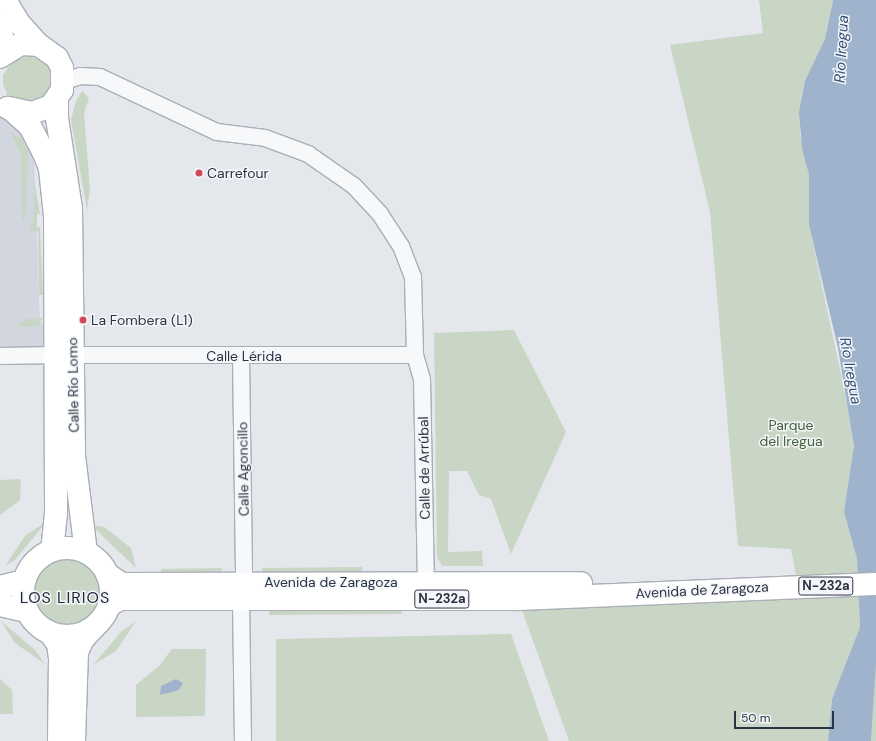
<!DOCTYPE html>
<meta charset="utf-8">
<style>
body{margin:0}
#map{position:relative;width:876px;height:741px;overflow:hidden;background:#e4e7ec;font-family:"DM Sans",sans-serif}
div>[style]{position:absolute}
[style*='--x']{left:calc(var(--x)*1px);top:calc(var(--y)*1px);width:calc(var(--w)*1px);rotate:calc(var(--a)*1deg)}
.built>*{inset:0;background:#d2d6de}
.green>*{inset:0;background:#c9d6c5}
.round{border-radius:50%}
.water>*{inset:0;background:#9fb4cc}
.roads{filter:drop-shadow(1px 0 #a9aeb7) drop-shadow(-1px 0 #a9aeb7) drop-shadow(0 1px #a9aeb7) drop-shadow(0 -1px #a9aeb7)}
.street>*{height:16px;margin:-8px;padding:0 8px;transform-origin:8px;border-radius:8px;background:#f7f8fa}
.secondary>*{height:22px;margin:-11px;padding:0 11px;transform-origin:11px;border-radius:11px;background:#fff}
.primary>*{height:22px;margin:-11px;padding:0 11px;transform-origin:11px;border-radius:11px;background:#fff}
.primary>.ring{margin:-11px;padding:0;box-sizing:content-box;background:none;border:22px solid #fff;border-radius:50%}
.dots>*{width:11px;height:11px;translate:-50% -50%;box-sizing:border-box;border:2px solid #f4f6f9;border-radius:50%}
span{translate:-50% -50%;white-space:nowrap;text-align:center;line-height:1.15;-webkit-text-stroke:3px #f4f6f9;paint-order:stroke}
.shield-label span{padding:1px 3px;background:#f4f6f9;border:1px solid;border-radius:3px;-webkit-text-stroke-width:0}
.shield-label{font-size:13px;color:#2b3445;font-weight:700}
.poi-label{font-size:14px;color:#2b3445}
.left{translate:0 -50%;text-align:left}
.street-label{font-size:14px;color:#2b3445}
.park-label{font-size:14px;color:#3f6138}
.water-label{font-size:15px;color:#34527a;font-style:italic}
.quarter-label{font-size:16px;color:#1d2536;letter-spacing:1px}
.scale{position:absolute;left:734px;top:711px;width:100px;height:18px;box-sizing:border-box;border:2px solid #2b3445;border-top:0;padding-left:5px;font-size:12px;line-height:14px;white-space:nowrap;color:#2b3445;-webkit-text-stroke:3px #f4f6f9;paint-order:stroke}
</style>
<div id="map">
<div class="built">
<i style="clip-path:polygon(0 113px,29px 140px,34px 156px,40px 323px,51px 323px,51px 341px,27px 355px,0 356px)"></i>
</div>
<div class="green">
<i style="clip-path:polygon(759px 0,833px 0,825px 39px,802px 94px,800px 135px,809px 175px,809px 225px,852px 426px,854px 451px,844px 512px,857px 559px,860px 627px,832px 699px,828px 741px,569px 741px,518px 599px,801px 600px,791px 549px,738px 546px,710px 212px,670px 45px,763px 33px)"></i>
<i style="clip-path:polygon(29px 56px,46px 62px,52px 68px,55px 85px,40px 106px,9px 99px,3px 84px,3px 75px,13px 61px)"></i>
<i style="clip-path:polygon(82px 91px,89px 98px,84px 113px,90px 191px,87px 210px,71px 120px,76px 101px)"></i>
<i style="clip-path:polygon(10px 132px,22px 139px,28px 152px,26px 216px,22px 222px,21px 154px)"></i>
<i style="clip-path:polygon(34px 181px,40px 214px,37px 214px,37px 227px,40px 227px,43px 295px,39px 295px,38px 231px,29px 231px,34px 218px)"></i>
<i style="clip-path:polygon(43px 318px,38px 327px,17px 327px,25px 319px)"></i>
<i style="clip-path:polygon(514px 330px,566px 432px,511px 554px,491px 499px,479px 495px,467px 471px,449px 471px,448px 552px,482px 551px,483px 566px,442px 566px,437px 557px,434px 333px)"></i>
<i style="clip-path:polygon(21px 479px,20px 500px,0 515px,0 480px)"></i>
<i style="clip-path:polygon(47px 521px,15px 560px,5px 566px,25px 536px)"></i>
<i style="clip-path:polygon(91px 525px,104px 527px,131px 548px,136px 568px)"></i>
<i class="round" style="left:33px;top:559px;width:70px;height:70px"></i>
<i style="clip-path:polygon(362px 567px,362px 572px,262px 574px,262px 568px)"></i>
<i style="clip-path:polygon(222px 568px,221px 574px,161px 574px,161px 569px)"></i>
<i style="clip-path:polygon(401px 609px,402px 614px,269px 615px,269px 611px)"></i>
<i style="clip-path:polygon(1px 621px,35px 650px,45px 664px,15px 643px)"></i>
<i style="clip-path:polygon(136px 621px,116px 651px,93px 665px,122px 631px)"></i>
<i style="clip-path:polygon(511px 634px,549px 741px,276px 741px,276px 639px)"></i>
<i style="clip-path:polygon(172px 649px,206px 649px,205px 716px,136px 717px,136px 685px,159px 666px)"></i>
<i style="clip-path:polygon(876px 663px,876px 741px,871px 741px,873px 675px)"></i>
<i style="clip-path:polygon(0 679px,12px 690px,13px 714px,0 714px)"></i>
</div>
<div class="water">
<i style="clip-path:polygon(833px 0,876px 0,876px 663px,871px 741px,828px 741px,832px 699px,860px 627px,857px 559px,844px 512px,854px 446px,838px 348px,809px 225px,809px 175px,802px 148px,799px 112px,805px 81px,825px 39px)"></i>
<i style="clip-path:polygon(176px 679px,183px 683px,179px 690px,160px 695px,161px 686px)"></i>
</div>
<div class="roads">
<div class="street">
<i style="--x:64;--y:81;--w:17;--a:-17"></i>
<i style="--x:80;--y:76;--w:20;--a:3"></i>
<i style="--x:100;--y:77;--w:129;--a:25.2"></i>
<i style="--x:217;--y:132;--w:48;--a:7.1"></i>
<i style="--x:265;--y:138;--w:46;--a:20.4"></i>
<i style="--x:308;--y:154;--w:56;--a:34.8"></i>
<i style="--x:354;--y:186;--w:38;--a:47"></i>
<i style="--x:380;--y:214;--w:38;--a:57"></i>
<i style="--x:401;--y:246;--w:33;--a:69"></i>
<i style="--x:413;--y:277;--w:78;--a:88.5"></i>
<i style="--x:415;--y:355;--w:25;--a:74"></i>
<i style="--x:422;--y:379;--w:203;--a:88.9"></i>
<i style="--x:73;--y:355;--w:342;--a:0"></i>
<i style="--x:0;--y:356;--w:56;--a:-1"></i>
<i style="--x:241;--y:356;--w:227;--a:89.2"></i>
<i style="--x:241;--y:599;--w:142;--a:89.2"></i>
</div>
<div class="secondary">
<i style="--x:5;--y:0;--w:26;--a:59"></i>
<i style="--x:18;--y:22;--w:31;--a:48"></i>
<i style="--x:0;--y:25;--w:27;--a:80"></i>
<i style="--x:0;--y:57;--w:25;--a:-32"></i>
<i style="--x:21;--y:44;--w:18;--a:3"></i>
<i style="--x:39;--y:45;--w:22;--a:36"></i>
<i style="--x:57;--y:58;--w:11;--a:63"></i>
<i style="--x:62;--y:68;--w:22;--a:90"></i>
<i style="--x:62;--y:90;--w:19;--a:125"></i>
<i style="--x:51;--y:106;--w:20;--a:160"></i>
<i style="--x:32;--y:113;--w:25;--a:-168"></i>
<i style="--x:57;--y:98;--w:20;--a:90"></i>
<i style="--x:57;--y:118;--w:91;--a:81.2"></i>
<i style="--x:71;--y:208;--w:248;--a:89.3"></i>
<i style="--x:74;--y:456;--w:97;--a:82.9"></i>
<i style="--x:12;--y:110;--w:24;--a:42"></i>
<i style="--x:30;--y:126;--w:30;--a:63"></i>
<i style="--x:44;--y:153;--w:17;--a:69"></i>
<i style="--x:50;--y:169;--w:47;--a:83.9"></i>
<i style="--x:55;--y:216;--w:297;--a:89.8"></i>
<i style="--x:56;--y:513;--w:37;--a:96"></i>
<i style="--x:49;--y:632;--w:15;--a:53"></i>
<i style="--x:58;--y:644;--w:15;--a:82"></i>
<i style="--x:60;--y:659;--w:82;--a:90.7"></i>
<i style="--x:74;--y:741;--w:89;--a:-88.1"></i>
<i style="--x:77;--y:652;--w:14;--a:-65"></i>
<i style="--x:83;--y:639;--w:23;--a:-47"></i>
</div>
<div class="primary">
<i class="ring" style="left:23px;top:548px;width:66px;height:66px"></i>
<i style="--x:107;--y:574;--w:18;--a:34"></i>
<i style="--x:122;--y:584;--w:459;--a:-0.1"></i>
<i style="--x:0;--y:587;--w:25;--a:-14"></i>
<i style="--x:0;--y:605;--w:28;--a:13"></i>
<i style="--x:109;--y:605;--w:13;--a:-27"></i>
<i style="--x:121;--y:599;--w:397;--a:0"></i>
<i style="--x:518;--y:599;--w:358;--a:-2.4"></i>
</div>
</div>
<div class="dots">
<i style="left:199px;top:173px;background:#d1495b"></i>
<i style="left:83px;top:320px;background:#d1495b"></i>
</div>
<div class="shield-label">
<span style="left:826px;top:586px">N-232a</span>
<span style="left:442px;top:599px">N-232a</span>
</div>
<div class="poi-label">
<span class="left" style="left:207px;top:173px">Carrefour</span>
<span class="left" style="left:91px;top:320px">La Fombera (L1)</span>
</div>
<div class="street-label">
<span style="left:244px;top:356px">Calle Lérida</span>
<span style="left:73px;top:385px;rotate:-91deg">Calle Río Lomo</span>
<span style="left:424px;top:468px;rotate:-91deg">Calle de Arrúbal</span>
<span style="left:243px;top:469px;rotate:-91deg">Calle Agoncillo</span>
<span style="left:331px;top:582px">Avenida de Zaragoza</span>
<span style="left:702px;top:590px;rotate:-3deg">Avenida de Zaragoza</span>
</div>
<div class="park-label">
<span style="left:791px;top:433px">Parque<br>del Iregua</span>
</div>
<div class="water-label">
<span style="left:842px;top:49px;rotate:-87deg">Río Iregua</span>
<span style="left:850px;top:371px;rotate:80deg">Río Iregua</span>
</div>
<div class="quarter-label">
<span style="left:65px;top:598px">LOS LIRIOS</span>
</div>
<div class="scale">50 m</div>
</div>
